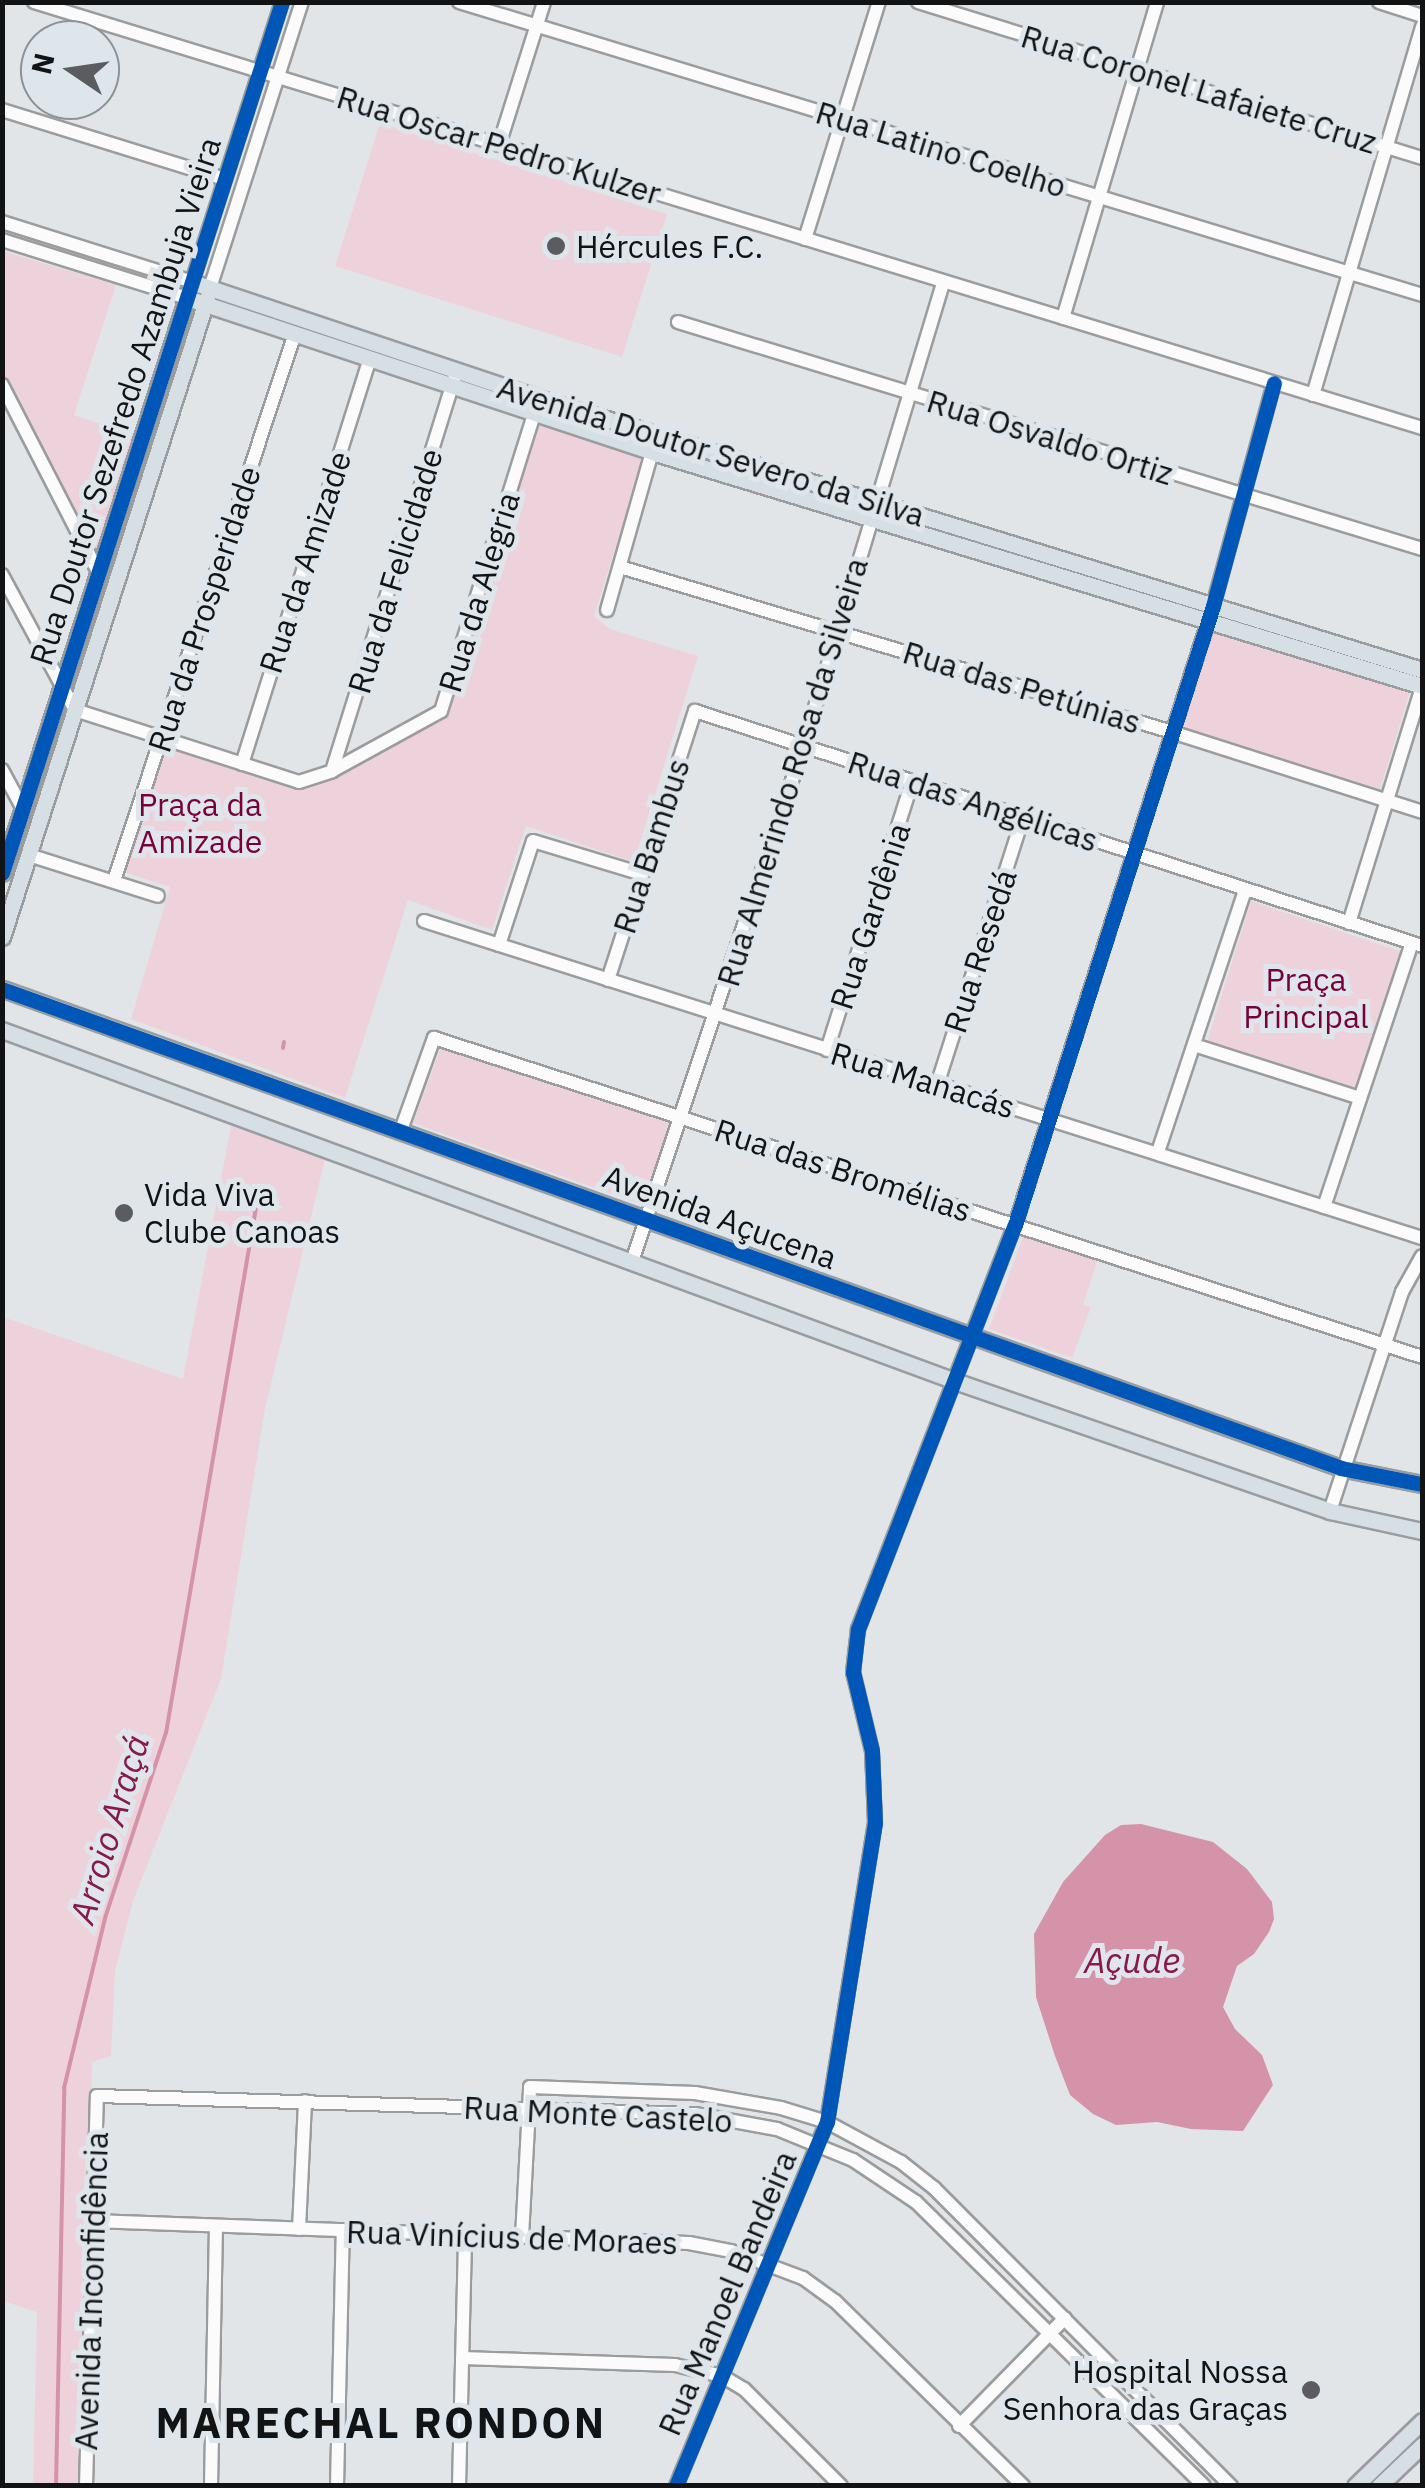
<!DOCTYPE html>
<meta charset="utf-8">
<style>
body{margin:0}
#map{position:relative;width:1425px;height:2488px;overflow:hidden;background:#e2e5e8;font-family:"IBM Plex Sans",sans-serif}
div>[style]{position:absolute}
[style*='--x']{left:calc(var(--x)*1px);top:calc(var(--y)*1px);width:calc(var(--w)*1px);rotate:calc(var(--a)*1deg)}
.green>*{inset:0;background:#eed2db}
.water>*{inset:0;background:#d493a8}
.stream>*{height:4px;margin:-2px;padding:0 2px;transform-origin:2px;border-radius:2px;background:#d493a8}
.roads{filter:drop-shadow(2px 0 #9a9c9e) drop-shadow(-2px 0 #9a9c9e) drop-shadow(0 2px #9a9c9e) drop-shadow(0 -2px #9a9c9e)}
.minor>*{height:12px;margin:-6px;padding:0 6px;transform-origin:6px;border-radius:6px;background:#fbfbfc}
.major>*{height:15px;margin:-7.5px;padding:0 7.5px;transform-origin:7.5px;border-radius:7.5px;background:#d5dfe4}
.cycleway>*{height:15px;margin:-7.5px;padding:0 7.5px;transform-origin:7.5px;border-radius:7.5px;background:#0057b8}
.dots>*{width:28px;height:28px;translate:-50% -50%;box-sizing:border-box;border:5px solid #dfe6eb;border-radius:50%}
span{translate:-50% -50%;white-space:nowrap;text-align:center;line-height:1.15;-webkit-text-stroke:10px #dfe6eb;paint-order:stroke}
.street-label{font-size:32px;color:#111315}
.poi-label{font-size:32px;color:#111315}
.left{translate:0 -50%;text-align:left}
.right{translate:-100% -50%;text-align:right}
.park-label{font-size:32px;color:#7a003a}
.water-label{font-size:35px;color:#8a1848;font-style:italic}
.district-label{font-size:42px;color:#111315;font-weight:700;letter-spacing:2.5px}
.frame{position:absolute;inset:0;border:5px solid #111315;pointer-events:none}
.north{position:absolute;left:20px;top:20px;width:100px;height:100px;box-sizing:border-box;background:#dfe6eb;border:2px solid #8d9295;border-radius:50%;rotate:283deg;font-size:28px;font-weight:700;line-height:40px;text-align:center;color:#111315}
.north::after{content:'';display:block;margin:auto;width:35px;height:45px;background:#5a5c5f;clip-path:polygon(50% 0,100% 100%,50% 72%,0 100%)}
</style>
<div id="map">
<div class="green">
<i style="clip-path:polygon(380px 123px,667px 214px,622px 357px,335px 266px)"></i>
<i style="clip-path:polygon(3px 251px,116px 285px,74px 415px,136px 436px,97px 561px,3px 377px)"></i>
<i style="clip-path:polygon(540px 423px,644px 457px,594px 616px,610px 629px,698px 656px,634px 862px,526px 826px,492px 930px,408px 900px,345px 1098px,131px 1019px,170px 887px,124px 872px,164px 747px,304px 789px,445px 719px)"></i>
<i style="clip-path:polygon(1209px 630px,1410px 692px,1380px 789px,1179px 727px)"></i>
<i style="clip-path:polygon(1251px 901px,1402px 952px,1355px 1093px,1206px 1045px)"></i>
<i style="clip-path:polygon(441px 1047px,671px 1121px,642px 1205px,413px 1123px)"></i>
<i style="clip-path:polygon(231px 1126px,325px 1159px,265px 1409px,221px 1679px,133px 1901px,115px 1971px,111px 2056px,92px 2062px,82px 2485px,33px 2485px,37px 2312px,3px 2301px,3px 1317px,183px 1379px)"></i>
<i style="clip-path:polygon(1023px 1237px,1098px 1259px,1083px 1305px,1091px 1307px,1072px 1358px,989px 1329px)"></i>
</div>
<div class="water">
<i style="clip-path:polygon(1141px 1824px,1213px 1842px,1247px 1869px,1272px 1902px,1274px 1919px,1269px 1932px,1254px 1954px,1237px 1966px,1223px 2007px,1235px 2029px,1262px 2055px,1273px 2085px,1243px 2131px,1191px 2129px,1157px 2122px,1116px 2125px,1093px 2114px,1070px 2095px,1055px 2056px,1036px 1997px,1034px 1934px,1063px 1882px,1105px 1835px,1121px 1825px)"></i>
</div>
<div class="stream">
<i style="--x:283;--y:1048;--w:6;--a:-81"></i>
<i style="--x:56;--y:2486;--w:398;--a:-88.8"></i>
<i style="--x:64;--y:2088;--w:178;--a:-76.4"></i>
<i style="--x:106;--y:1915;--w:192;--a:-71.8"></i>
<i style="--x:166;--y:1733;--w:551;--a:-80.28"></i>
</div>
<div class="roads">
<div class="minor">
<i style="--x:34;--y:2;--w:1452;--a:17.06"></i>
<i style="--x:459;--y:2;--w:1007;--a:16.92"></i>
<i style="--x:918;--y:2;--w:528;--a:17.2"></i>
<i style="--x:1379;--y:2;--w:45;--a:18"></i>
<i style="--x:2;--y:110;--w:233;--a:17.2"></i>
<i style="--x:499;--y:145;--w:150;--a:-72.5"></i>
<i style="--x:2;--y:222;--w:199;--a:17.5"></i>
<i style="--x:192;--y:282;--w:294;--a:-72.2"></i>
<i style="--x:805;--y:239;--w:248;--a:-72.7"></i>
<i style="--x:2;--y:240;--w:194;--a:17.4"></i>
<i style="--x:210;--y:288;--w:300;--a:-72.2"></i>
<i style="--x:1063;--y:318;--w:330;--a:-73.4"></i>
<i style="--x:678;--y:322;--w:778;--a:16.97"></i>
<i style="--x:2;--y:385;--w:212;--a:62.8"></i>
<i style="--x:1313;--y:395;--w:385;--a:-73.5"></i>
<i style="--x:620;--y:567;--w:576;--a:16.64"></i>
<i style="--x:1172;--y:732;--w:262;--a:17.7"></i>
<i style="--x:2;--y:575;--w:153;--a:61.6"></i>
<i style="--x:75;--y:710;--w:235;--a:17.8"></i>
<i style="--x:299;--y:782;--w:35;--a:-18"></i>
<i style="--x:332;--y:771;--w:124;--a:-28.8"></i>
<i style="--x:441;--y:711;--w:310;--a:-72.6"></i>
<i style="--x:607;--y:610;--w:182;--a:-74.1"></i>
<i style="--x:242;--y:764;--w:423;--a:-72.5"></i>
<i style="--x:2;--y:770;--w:44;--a:61.7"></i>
<i style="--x:332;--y:771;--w:413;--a:-72.7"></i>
<i style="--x:29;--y:855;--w:135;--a:17.6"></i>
<i style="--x:114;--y:881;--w:574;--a:-71.72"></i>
<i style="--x:424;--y:921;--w:1047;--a:17.62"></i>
<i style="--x:1349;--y:923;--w:247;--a:-72.8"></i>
<i style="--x:499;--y:945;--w:109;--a:-71.9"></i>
<i style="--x:533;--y:841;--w:114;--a:16.8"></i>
<i style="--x:608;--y:980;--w:283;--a:-72.1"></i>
<i style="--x:695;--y:711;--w:764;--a:17.91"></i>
<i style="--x:1194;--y:1045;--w:174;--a:17.7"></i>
<i style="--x:827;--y:1050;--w:281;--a:-72.4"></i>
<i style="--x:937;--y:1085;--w:281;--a:-72.2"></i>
<i style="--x:401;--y:1130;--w:98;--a:-70.3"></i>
<i style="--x:434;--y:1038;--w:1038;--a:17.89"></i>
<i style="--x:1158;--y:1152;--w:276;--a:-71.6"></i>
<i style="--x:1324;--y:1207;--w:278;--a:-71.6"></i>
<i style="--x:633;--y:1259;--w:539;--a:-71.63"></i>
<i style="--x:803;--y:747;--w:486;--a:-73.2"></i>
<i style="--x:1330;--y:1511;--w:231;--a:-71.8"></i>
<i style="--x:1402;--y:1292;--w:41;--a:-60.9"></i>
<i style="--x:93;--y:2221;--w:596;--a:2.11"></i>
<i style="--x:689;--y:2243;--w:43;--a:10.8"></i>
<i style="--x:731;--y:2251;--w:77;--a:20.6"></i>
<i style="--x:803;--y:2278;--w:39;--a:36"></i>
<i style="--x:835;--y:2301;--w:264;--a:44.5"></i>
<i style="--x:299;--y:2229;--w:128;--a:-87.3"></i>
<i style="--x:522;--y:2237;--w:150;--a:-86.9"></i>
<i style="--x:530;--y:2087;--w:165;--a:2.1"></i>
<i style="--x:695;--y:2093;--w:87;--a:9.9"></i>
<i style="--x:781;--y:2108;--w:48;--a:16.9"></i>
<i style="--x:827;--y:2122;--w:84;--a:28.4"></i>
<i style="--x:901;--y:2162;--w:42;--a:38.2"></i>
<i style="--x:934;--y:2188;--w:421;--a:45.1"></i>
<i style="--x:462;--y:2358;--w:213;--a:1.9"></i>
<i style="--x:675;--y:2365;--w:48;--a:13.2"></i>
<i style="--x:722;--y:2376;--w:26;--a:31"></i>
<i style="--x:744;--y:2389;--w:137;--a:45"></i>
<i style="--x:959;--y:2426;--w:151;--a:-45.5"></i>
<i style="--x:86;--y:2486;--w:390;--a:-88.4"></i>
<i style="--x:97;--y:2096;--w:598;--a:1.72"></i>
<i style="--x:695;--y:2114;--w:83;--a:10.4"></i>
<i style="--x:777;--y:2129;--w:82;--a:22.2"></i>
<i style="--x:853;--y:2160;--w:76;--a:33.7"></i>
<i style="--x:916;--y:2202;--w:404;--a:44.6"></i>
<i style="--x:211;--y:2486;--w:260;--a:-88.9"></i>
<i style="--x:337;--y:2486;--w:256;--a:-88.7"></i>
<i style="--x:459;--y:2486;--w:251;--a:-88.6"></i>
<i style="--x:676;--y:2486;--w:394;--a:-67.5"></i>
<i style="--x:827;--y:2122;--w:303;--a:-80.9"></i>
<i style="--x:875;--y:1823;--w:72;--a:-92.4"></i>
<i style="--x:872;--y:1751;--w:81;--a:-103.5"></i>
<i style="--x:853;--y:1672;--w:43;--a:-83.4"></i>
<i style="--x:858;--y:1629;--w:433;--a:-68.8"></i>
<i style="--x:1015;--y:1225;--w:650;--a:-72.26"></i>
<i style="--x:1213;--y:606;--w:231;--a:-74.7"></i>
</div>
<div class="major">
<i style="--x:187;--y:298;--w:490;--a:18.3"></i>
<i style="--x:652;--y:452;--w:805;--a:16.9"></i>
<i style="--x:2;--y:873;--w:621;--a:-72.18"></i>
<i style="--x:192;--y:282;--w:365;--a:18.5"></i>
<i style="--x:538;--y:398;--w:925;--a:17.1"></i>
<i style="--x:2;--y:937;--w:671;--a:-72.21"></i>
<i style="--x:3;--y:989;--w:1421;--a:19.7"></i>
<i style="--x:1341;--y:1468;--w:83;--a:11.2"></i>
<i style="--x:2;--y:1030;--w:1012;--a:20.22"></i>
<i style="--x:952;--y:1380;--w:400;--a:19.1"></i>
<i style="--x:1330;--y:1511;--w:94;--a:12.3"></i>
<i style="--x:1355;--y:2486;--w:93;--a:-44.1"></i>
<i style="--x:1379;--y:2486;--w:59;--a:-43.6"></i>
</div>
</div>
<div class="cycleway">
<i style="--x:2;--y:873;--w:915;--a:-72.18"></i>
<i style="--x:2;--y:989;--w:1422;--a:19.68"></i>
<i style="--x:1341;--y:1468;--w:83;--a:11.2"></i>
<i style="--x:676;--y:2486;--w:394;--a:-67.5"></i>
<i style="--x:827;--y:2122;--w:303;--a:-80.9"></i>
<i style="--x:875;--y:1823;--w:72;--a:-92.4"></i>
<i style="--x:872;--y:1751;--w:81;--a:-103.5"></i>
<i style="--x:853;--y:1672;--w:43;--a:-83.4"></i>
<i style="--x:858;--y:1629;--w:433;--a:-68.8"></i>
<i style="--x:1015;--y:1225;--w:650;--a:-72.26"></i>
<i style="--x:1213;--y:606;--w:231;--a:-74.7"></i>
</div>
<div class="dots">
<i style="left:556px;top:246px;background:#5a5c5f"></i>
<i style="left:124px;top:1213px;background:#5a5c5f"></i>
<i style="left:1311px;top:2390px;background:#5a5c5f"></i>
</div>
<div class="street-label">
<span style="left:1199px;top:89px;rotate:17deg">Rua Coronel Lafaiete Cruz</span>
<span style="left:499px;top:145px;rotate:17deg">Rua Oscar Pedro Kulzer</span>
<span style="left:941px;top:149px;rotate:17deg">Rua Latino Coelho</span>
<span style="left:125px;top:401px;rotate:-72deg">Rua Doutor Sezefredo Azambuja Vieira</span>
<span style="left:1050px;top:437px;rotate:17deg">Rua Osvaldo Ortiz</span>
<span style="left:711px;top:451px;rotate:17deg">Avenida Doutor Severo da Silva</span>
<span style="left:305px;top:562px;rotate:-72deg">Rua da Amizade</span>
<span style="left:395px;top:571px;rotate:-73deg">Rua da Felicidade</span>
<span style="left:479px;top:592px;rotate:-73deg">Rua da Alegria</span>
<span style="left:204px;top:609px;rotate:-72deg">Rua da Prosperidade</span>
<span style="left:1022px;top:687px;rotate:17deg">Rua das Petúnias</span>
<span style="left:792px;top:772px;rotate:-73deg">Rua Almerindo Rosa da Silveira</span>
<span style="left:973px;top:801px;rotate:18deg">Rua das Angélicas</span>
<span style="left:651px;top:846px;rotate:-72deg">Rua Bambus</span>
<span style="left:870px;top:916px;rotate:-72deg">Rua Gardênia</span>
<span style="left:980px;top:951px;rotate:-72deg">Rua Resedá</span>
<span style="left:923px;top:1080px;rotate:17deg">Rua Manacás</span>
<span style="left:843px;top:1170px;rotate:18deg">Rua das Bromélias</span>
<span style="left:720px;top:1217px;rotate:20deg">Avenida Açucena</span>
<span style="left:598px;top:2114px;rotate:3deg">Rua Monte Castelo</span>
<span style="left:512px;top:2237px;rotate:2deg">Rua Vinícius de Moraes</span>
<span style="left:91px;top:2291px;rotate:-88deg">Avenida Inconfidência</span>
<span style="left:727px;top:2293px;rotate:-67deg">Rua Manoel Bandeira</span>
</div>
<div class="poi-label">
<span class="left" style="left:576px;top:246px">Hércules F.C.</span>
<span class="left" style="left:144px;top:1213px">Vida Viva<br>Clube Canoas</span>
<span class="right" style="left:1288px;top:2390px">Hospital Nossa<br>Senhora das Graças</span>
</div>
<div class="park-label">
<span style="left:200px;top:823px">Praça da<br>Amizade</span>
<span style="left:1306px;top:998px">Praça<br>Principal</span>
</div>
<div class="water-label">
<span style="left:109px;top:1829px;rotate:-73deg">Arroio Araçá</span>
<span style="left:1132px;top:1960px">Açude</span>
</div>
<div class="district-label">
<span style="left:381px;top:2423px">MARECHAL RONDON</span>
</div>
<div class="frame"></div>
<div class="north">N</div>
</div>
